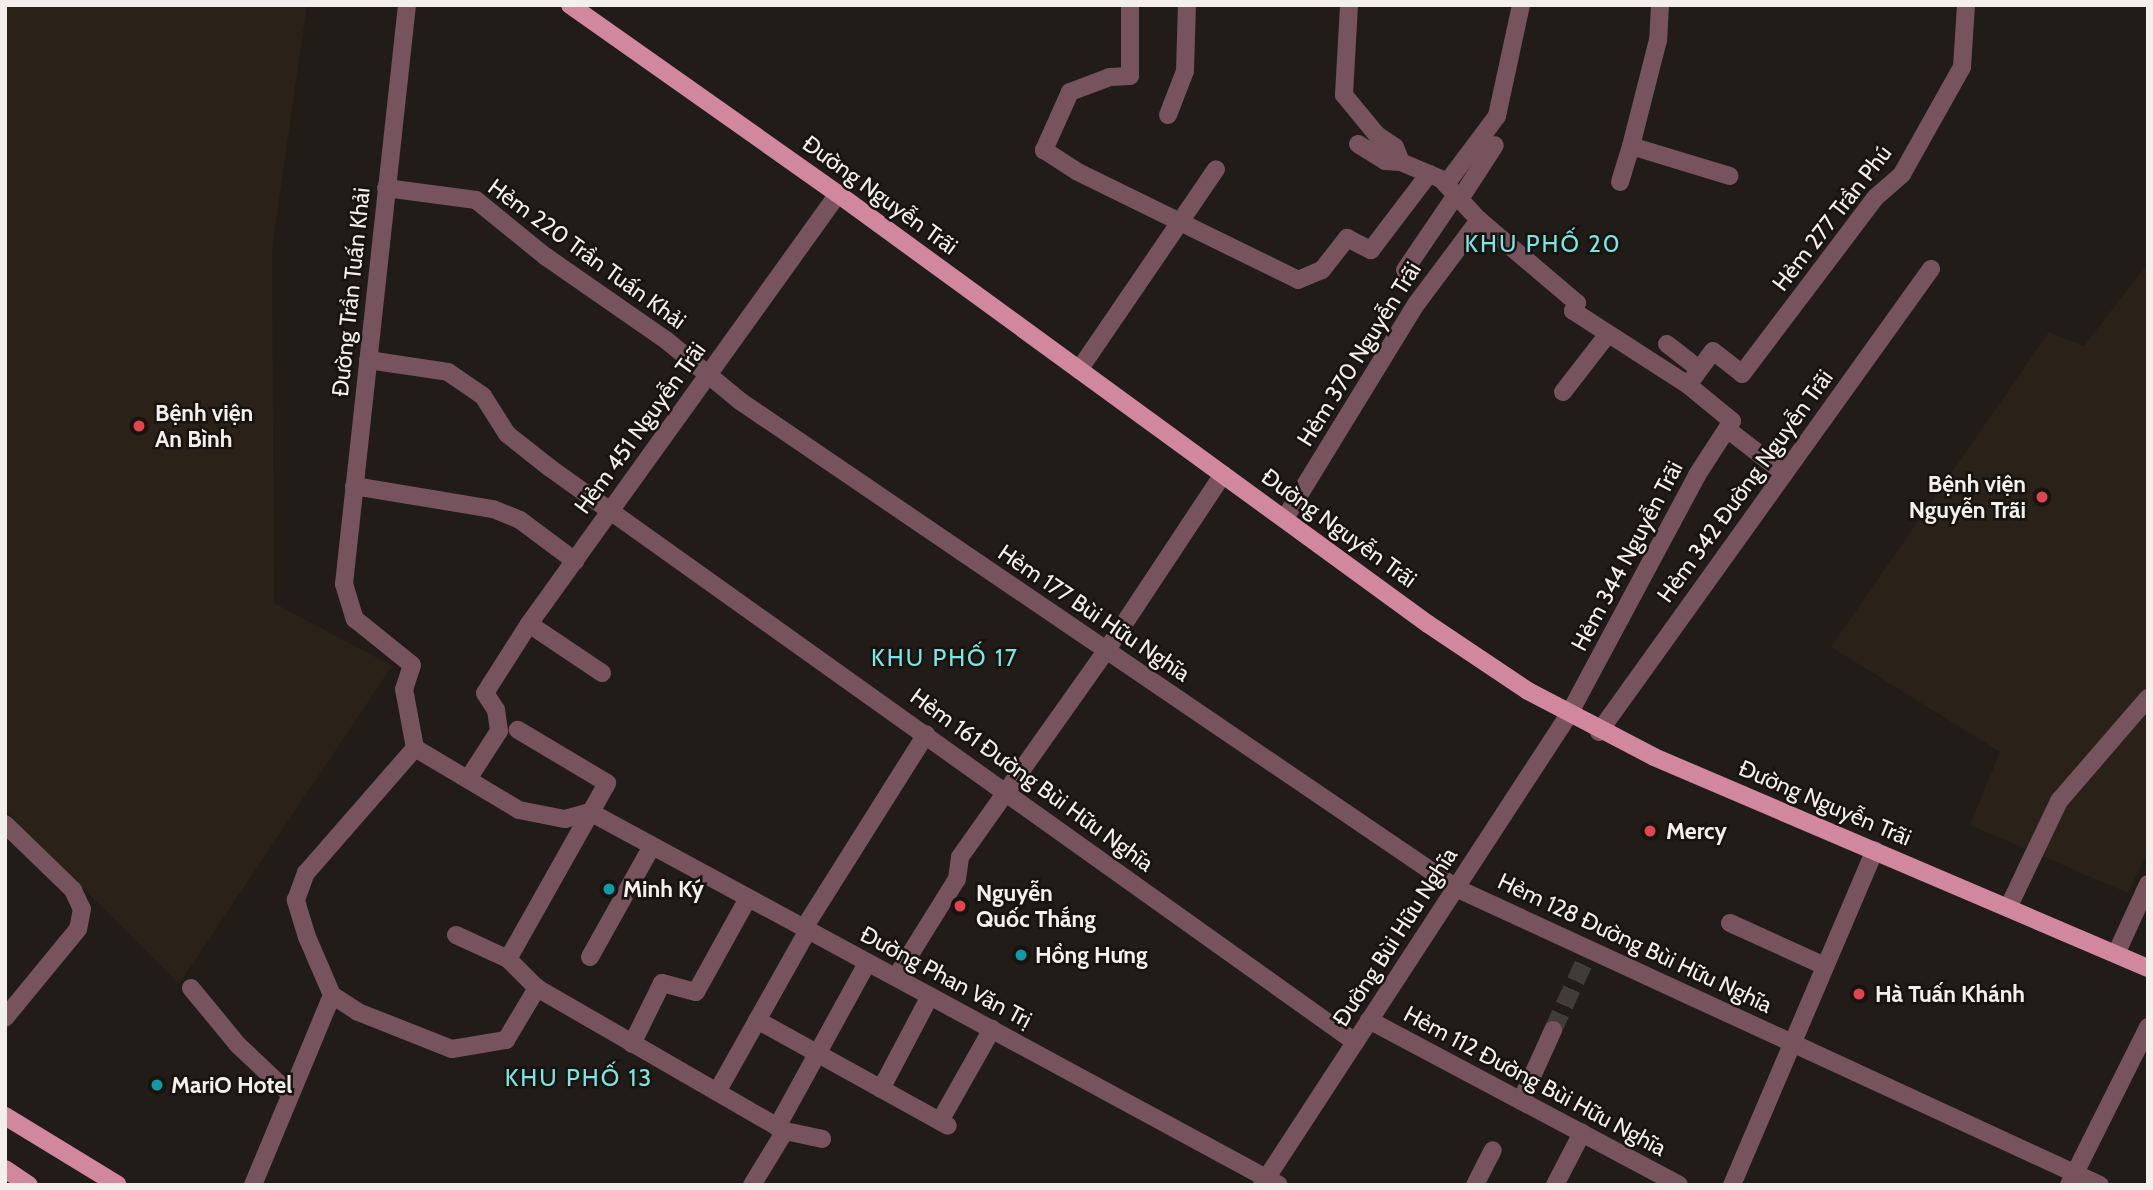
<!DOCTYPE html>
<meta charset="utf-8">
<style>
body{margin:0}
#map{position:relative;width:2153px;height:1190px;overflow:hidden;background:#211c18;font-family:Cabin,sans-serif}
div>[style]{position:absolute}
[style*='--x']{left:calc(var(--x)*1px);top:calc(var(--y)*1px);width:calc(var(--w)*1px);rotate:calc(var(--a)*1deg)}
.built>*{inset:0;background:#2a2218}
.minor-tunnel>*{height:18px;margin-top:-9px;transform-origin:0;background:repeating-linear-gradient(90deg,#403c38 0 18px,transparent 0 27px)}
.minor>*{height:18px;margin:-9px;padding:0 9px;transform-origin:9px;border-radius:9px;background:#76535d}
.major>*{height:18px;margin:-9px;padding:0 9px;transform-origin:9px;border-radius:9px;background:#d1879e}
.dots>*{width:19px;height:19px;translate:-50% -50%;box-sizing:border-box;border:4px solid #17130f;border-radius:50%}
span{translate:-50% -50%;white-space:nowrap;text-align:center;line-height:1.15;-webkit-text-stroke:5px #17130f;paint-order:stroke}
.street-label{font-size:23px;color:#f2efec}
.poi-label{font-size:23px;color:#f2efec;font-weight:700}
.left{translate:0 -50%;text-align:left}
.right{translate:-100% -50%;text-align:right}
.neighbourhood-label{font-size:24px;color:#7ae6e6;letter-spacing:2px}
.frame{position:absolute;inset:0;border:7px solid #f2efec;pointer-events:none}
</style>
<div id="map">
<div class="built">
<i style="clip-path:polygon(5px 5px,307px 5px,272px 248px,274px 603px,392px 666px,179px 984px,5px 810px)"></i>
<i style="clip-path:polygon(2148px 263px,2148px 852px,2128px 893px,1970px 825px,2000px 752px,1831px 647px,2049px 332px,2084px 346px)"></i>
</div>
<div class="minor-tunnel">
<i style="--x:1553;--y:1030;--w:81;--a:-65.3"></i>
</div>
<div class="minor">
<i style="--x:407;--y:5;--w:582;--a:96.21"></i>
<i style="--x:344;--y:584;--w:37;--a:73"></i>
<i style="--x:355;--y:619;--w:73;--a:38.9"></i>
<i style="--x:412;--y:665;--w:25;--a:108"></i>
<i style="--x:404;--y:689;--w:60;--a:79.4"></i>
<i style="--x:1130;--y:5;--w:71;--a:90"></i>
<i style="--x:1130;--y:76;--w:20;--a:177"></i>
<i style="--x:1110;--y:77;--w:43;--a:159.4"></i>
<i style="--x:1070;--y:92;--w:64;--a:114.1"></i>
<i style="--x:1044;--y:150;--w:40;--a:32.9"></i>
<i style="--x:1078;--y:172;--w:245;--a:26.1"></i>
<i style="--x:1298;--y:280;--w:26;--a:-23"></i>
<i style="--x:1322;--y:270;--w:41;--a:-52"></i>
<i style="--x:1347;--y:238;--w:27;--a:27"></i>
<i style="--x:1371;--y:250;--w:96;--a:-52.7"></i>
<i style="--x:1660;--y:5;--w:35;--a:93"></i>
<i style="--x:1658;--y:40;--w:109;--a:104.3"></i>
<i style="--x:1631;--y:146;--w:103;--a:16.9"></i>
<i style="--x:1168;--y:115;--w:47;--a:-68.9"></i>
<i style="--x:1185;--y:71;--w:66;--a:-88.3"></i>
<i style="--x:1358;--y:144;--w:32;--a:32"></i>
<i style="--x:1385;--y:161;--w:16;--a:4"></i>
<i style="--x:1620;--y:182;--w:38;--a:-73"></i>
<i style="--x:1446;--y:184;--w:85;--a:-53.1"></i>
<i style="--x:1497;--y:116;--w:114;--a:-77.8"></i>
<i style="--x:386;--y:188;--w:91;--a:7.6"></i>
<i style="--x:476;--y:200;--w:89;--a:39.1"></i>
<i style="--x:545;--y:256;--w:147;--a:34.8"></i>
<i style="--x:666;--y:340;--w:96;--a:39.5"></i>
<i style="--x:740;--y:401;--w:866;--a:34.22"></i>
<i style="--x:1456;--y:888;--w:709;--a:24.76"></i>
<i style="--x:1460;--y:199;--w:64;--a:-57.1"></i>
<i style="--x:1405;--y:270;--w:91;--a:-55.8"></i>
<i style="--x:1667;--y:344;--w:41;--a:38"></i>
<i style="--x:368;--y:360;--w:81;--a:8.5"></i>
<i style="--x:448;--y:372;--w:42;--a:34.4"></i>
<i style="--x:483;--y:396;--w:45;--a:57.7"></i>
<i style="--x:507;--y:434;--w:55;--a:38.3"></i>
<i style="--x:550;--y:468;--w:989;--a:35.49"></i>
<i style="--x:1079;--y:370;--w:243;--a:-55.7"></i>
<i style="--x:1688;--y:385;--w:42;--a:-53.7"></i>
<i style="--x:1713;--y:351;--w:37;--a:38"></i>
<i style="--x:1742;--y:374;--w:222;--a:-52.9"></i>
<i style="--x:1876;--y:197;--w:35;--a:-41"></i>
<i style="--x:1902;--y:174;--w:123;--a:-60.7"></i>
<i style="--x:1962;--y:67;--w:62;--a:-86.3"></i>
<i style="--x:1563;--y:392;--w:73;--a:-52.2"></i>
<i style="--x:1727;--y:429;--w:72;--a:37.7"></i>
<i style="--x:354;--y:486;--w:141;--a:9.4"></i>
<i style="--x:493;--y:509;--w:29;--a:22"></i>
<i style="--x:520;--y:520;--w:69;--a:36.7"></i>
<i style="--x:1285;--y:518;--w:252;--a:-58.5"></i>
<i style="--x:1417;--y:303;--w:104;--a:-53.2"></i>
<i style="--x:529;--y:624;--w:88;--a:33.9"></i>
<i style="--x:1599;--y:732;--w:570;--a:-54.36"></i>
<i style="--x:415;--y:748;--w:121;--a:30.8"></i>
<i style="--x:519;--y:810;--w:47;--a:11.1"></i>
<i style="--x:565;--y:819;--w:26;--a:-16"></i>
<i style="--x:468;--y:779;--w:57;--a:-57.1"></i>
<i style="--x:499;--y:731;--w:21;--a:-98"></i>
<i style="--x:496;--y:710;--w:20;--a:-123"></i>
<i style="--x:485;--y:693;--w:82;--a:-57.5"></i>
<i style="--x:529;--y:624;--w:530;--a:-54.3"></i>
<i style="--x:590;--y:812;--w:783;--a:28.43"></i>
<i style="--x:5;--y:824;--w:95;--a:44.1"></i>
<i style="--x:73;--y:890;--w:21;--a:65"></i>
<i style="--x:82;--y:909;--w:20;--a:101"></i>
<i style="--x:78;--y:929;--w:115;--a:129.4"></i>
<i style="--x:2008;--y:908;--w:119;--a:-64.5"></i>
<i style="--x:2059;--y:801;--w:136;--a:-49.2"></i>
<i style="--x:1730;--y:923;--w:104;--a:24.4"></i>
<i style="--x:804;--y:928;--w:229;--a:-57.8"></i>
<i style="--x:456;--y:935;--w:57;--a:24.8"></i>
<i style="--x:508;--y:959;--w:41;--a:45"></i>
<i style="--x:2116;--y:954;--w:77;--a:-65.4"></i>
<i style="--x:590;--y:957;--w:127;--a:-60.8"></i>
<i style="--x:508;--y:959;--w:202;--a:-60.6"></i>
<i style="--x:607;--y:783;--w:104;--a:-149.2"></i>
<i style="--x:896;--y:977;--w:115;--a:-58.1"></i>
<i style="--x:957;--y:879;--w:22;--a:-82"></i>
<i style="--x:960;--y:857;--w:252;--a:-54.7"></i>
<i style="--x:1106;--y:651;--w:212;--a:-56.5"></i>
<i style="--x:191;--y:988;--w:74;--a:50.5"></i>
<i style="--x:238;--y:1045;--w:71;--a:43.3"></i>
<i style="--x:332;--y:995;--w:31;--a:33"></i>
<i style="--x:358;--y:1012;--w:101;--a:21.5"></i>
<i style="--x:452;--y:1049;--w:55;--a:-9.5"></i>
<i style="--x:506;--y:1040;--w:61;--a:-59.2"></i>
<i style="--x:537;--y:988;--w:286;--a:30"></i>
<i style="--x:785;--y:1131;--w:38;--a:12"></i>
<i style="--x:332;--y:995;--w:63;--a:-113.3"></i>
<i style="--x:307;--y:937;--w:39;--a:-107"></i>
<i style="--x:296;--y:900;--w:29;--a:-70"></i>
<i style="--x:306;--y:873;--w:166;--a:-48.9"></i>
<i style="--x:757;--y:1020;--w:218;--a:29"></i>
<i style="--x:1369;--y:1020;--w:351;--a:28"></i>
<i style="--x:632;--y:1044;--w:68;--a:-63.8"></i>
<i style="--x:662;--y:983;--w:35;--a:15"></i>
<i style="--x:696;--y:992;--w:107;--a:-61"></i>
<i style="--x:881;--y:1089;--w:105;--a:-62.2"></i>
<i style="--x:717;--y:1092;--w:186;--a:-60.7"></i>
<i style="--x:1521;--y:1101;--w:78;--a:-65.7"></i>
<i style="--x:940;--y:1121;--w:106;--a:-60.5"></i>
<i style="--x:777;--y:1127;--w:187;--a:-61.2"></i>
<i style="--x:253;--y:1185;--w:206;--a:-67.4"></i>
<i style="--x:752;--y:1185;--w:63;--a:-58.6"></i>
<i style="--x:1262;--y:1185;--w:560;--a:-56.88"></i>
<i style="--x:1568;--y:716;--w:273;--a:-61.8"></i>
<i style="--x:1697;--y:475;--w:64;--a:-57.1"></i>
<i style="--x:1732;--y:421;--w:57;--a:-140.7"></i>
<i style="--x:1688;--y:385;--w:137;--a:-147.2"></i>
<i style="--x:1573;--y:311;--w:9;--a:-63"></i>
<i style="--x:1577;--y:303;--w:128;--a:-139.7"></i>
<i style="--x:1479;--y:220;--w:56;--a:-132.8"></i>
<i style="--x:1441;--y:179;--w:43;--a:-157"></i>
<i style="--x:1401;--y:162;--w:16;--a:-112"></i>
<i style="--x:1395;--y:147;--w:22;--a:-146"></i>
<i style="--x:1377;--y:135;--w:52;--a:-129.5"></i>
<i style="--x:1344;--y:95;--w:90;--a:-86.8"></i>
<i style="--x:1475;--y:1185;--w:39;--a:-63"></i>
<i style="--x:1555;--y:1185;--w:59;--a:-62.6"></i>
<i style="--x:1732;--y:1185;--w:364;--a:-66.9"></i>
<i style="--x:2069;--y:1185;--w:177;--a:-63.4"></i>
</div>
<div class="major">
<i style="--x:570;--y:5;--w:328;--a:35.2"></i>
<i style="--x:838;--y:194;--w:730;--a:36.09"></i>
<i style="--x:1428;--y:624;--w:120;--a:33.8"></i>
<i style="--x:1528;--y:691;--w:142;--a:27.6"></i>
<i style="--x:1654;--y:757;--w:537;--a:23.13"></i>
<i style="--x:5;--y:1116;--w:132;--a:31.4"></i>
<i style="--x:5;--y:1169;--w:29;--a:34"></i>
</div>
<div class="dots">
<i style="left:139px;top:426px;background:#e0444e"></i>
<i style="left:2042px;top:497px;background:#e0444e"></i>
<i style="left:1650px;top:831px;background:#e0444e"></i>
<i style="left:609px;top:889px;background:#0f9aa8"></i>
<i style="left:960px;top:906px;background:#e0444e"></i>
<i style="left:1021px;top:955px;background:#0f9aa8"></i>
<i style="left:1859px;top:994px;background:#e0444e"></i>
<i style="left:157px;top:1085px;background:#0f9aa8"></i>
</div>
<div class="street-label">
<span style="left:880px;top:195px;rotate:36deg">Đường Nguyễn Trãi</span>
<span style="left:1832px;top:218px;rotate:-52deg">Hẻm 277 Trần Phú</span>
<span style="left:587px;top:254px;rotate:36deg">Hẻm 220 Trần Tuấn Khải</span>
<span style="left:351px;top:292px;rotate:-84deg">Đường Trần Tuấn Khải</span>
<span style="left:1359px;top:354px;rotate:-58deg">Hẻm 370 Nguyễn Trãi</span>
<span style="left:640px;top:428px;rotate:-54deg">Hẻm 451 Nguyễn Trãi</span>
<span style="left:1745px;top:486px;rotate:-54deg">Hẻm 342 Đường Nguyễn Trãi</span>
<span style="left:1339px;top:528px;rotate:36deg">Đường Nguyễn Trãi</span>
<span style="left:1627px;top:556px;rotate:-62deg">Hẻm 344 Nguyễn Trãi</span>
<span style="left:1094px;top:613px;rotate:34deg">Hẻm 177 Bùi Hữu Nghĩa</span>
<span style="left:1032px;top:780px;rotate:36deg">Hẻm 161 Đường Bùi Hữu Nghĩa</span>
<span style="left:1825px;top:803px;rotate:23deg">Đường Nguyễn Trãi</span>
<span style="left:1395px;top:937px;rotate:-57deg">Đường Bùi Hữu Nghĩa</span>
<span style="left:1635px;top:943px;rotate:25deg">Hẻm 128 Đường Bùi Hữu Nghĩa</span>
<span style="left:946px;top:977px;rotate:28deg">Đường Phan Văn Trị</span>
<span style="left:1535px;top:1081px;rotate:28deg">Hẻm 112 Đường Bùi Hữu Nghĩa</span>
</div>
<div class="poi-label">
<span class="left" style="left:155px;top:426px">Bệnh viện<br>An Bình</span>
<span class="right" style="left:2026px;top:497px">Bệnh viện<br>Nguyễn Trãi</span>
<span class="left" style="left:1666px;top:831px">Mercy</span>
<span class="left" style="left:623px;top:889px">Minh Ký</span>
<span class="left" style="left:976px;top:906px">Nguyễn<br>Quốc Thắng</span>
<span class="left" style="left:1035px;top:955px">Hồng Hưng</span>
<span class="left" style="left:1875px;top:994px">Hà Tuấn Khánh</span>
<span class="left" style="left:171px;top:1085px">MariO Hotel</span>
</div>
<div class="neighbourhood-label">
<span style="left:1543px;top:244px">KHU PHỐ 20</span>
<span style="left:945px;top:658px">KHU PHỐ 17</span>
<span style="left:579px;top:1078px">KHU PHỐ 13</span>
</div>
<div class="frame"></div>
</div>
